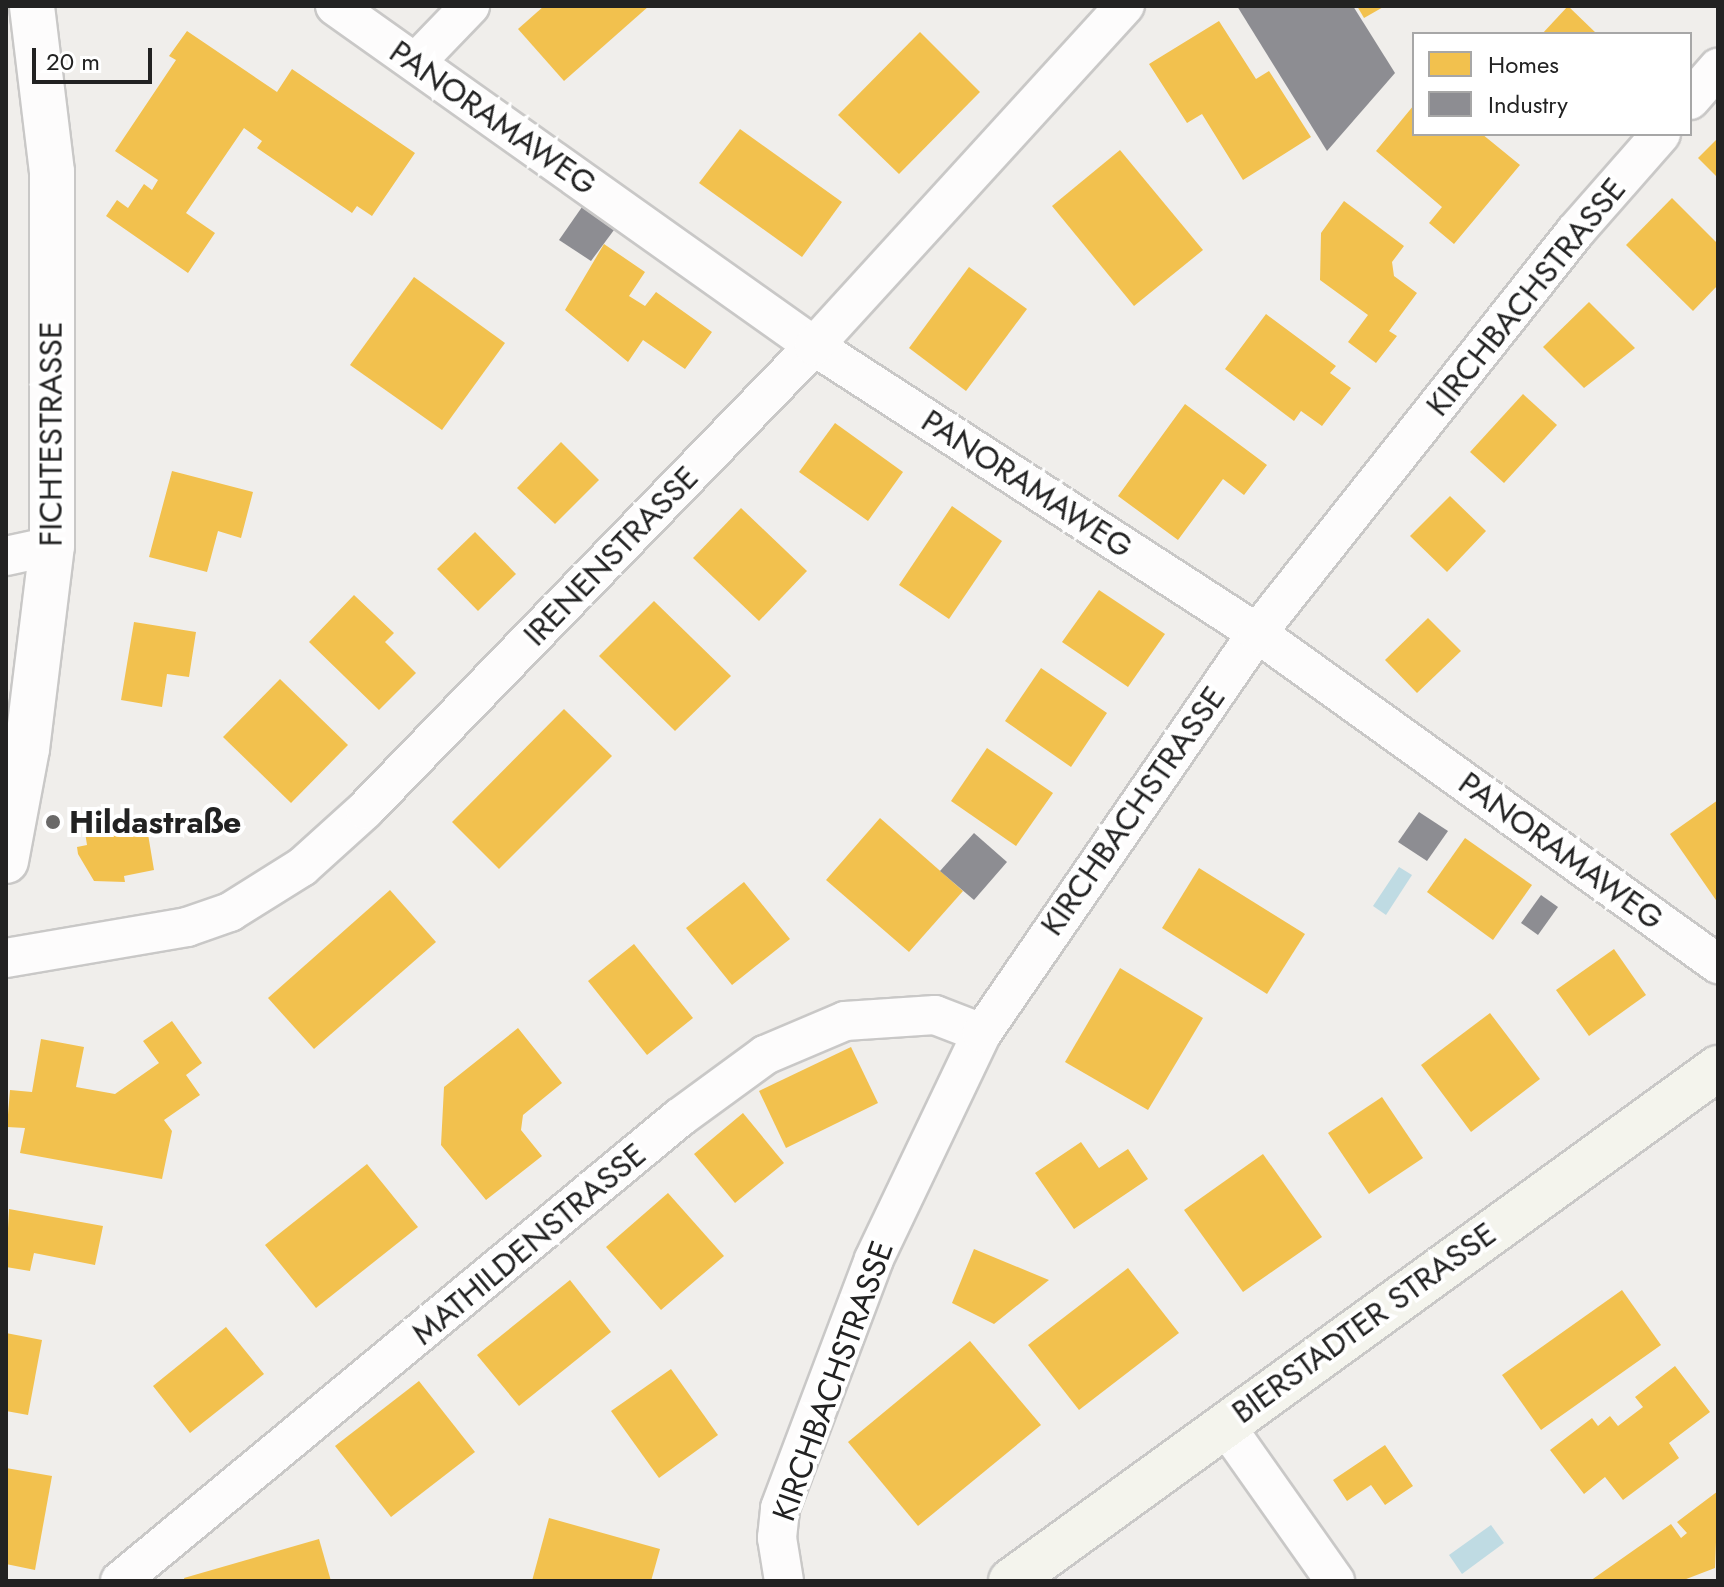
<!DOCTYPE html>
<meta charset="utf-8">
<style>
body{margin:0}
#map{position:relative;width:1724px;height:1587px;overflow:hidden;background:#f0eeeb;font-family:Jost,sans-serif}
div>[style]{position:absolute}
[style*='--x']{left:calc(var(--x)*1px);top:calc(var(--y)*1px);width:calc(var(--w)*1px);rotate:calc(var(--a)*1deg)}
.water>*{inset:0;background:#bfdbe3}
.homes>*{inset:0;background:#f2c14e}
.industry>*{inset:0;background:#8d8d92}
.roads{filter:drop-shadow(2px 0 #c9c8c7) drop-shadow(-2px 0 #c9c8c7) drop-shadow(0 2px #c9c8c7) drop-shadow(0 -2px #c9c8c7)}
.minor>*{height:38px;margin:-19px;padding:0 19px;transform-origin:19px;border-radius:19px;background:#fdfcfc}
.tertiary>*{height:44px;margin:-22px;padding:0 22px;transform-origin:22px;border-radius:22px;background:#fdfcfc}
.secondary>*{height:44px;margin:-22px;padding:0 22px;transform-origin:22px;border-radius:22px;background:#f4f4ed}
.dots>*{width:22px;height:22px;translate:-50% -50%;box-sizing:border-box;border:4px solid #fff;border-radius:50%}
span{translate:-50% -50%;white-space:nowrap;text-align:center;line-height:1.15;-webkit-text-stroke:8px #fff;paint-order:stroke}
.street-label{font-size:32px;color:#222}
.poi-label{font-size:32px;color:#222;font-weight:700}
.left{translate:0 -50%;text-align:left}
.frame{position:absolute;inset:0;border:8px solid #222;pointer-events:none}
.legend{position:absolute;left:1412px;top:32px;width:280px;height:104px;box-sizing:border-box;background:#fff;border:2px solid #a7a7a7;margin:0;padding:10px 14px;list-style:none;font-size:24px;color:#222}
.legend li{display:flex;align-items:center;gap:16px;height:40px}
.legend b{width:40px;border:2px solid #a7a7a7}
.scale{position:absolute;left:32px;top:48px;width:120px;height:36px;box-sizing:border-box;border:4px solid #222;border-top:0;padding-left:10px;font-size:24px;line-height:28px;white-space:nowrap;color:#222;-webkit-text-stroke:6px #fff;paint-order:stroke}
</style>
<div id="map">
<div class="water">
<i style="clip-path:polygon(1399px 867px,1412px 875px,1386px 915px,1373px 906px)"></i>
<i style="clip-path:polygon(1491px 1525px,1504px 1543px,1462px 1574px,1449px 1555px)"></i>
</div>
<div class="homes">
<i style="clip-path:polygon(544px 6px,649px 6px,564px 81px,518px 29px)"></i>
<i style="clip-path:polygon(1357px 6px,1385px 6px,1364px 18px)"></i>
<i style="clip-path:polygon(1568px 6px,1597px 34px,1542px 34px)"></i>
<i style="clip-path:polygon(1219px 21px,1256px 79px,1269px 71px,1311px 137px,1243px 180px,1202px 114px,1187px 123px,1149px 64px)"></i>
<i style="clip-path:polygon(187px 31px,277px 92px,292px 69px,415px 153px,372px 216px,357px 206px,352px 213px,257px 148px,262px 141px,244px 128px,186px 213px,215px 233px,188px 273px,106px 216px,117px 200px,128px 208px,144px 184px,152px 190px,158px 180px,115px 151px,176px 60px,169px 56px)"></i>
<i style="clip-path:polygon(920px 32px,980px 92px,899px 174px,838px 115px)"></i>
<i style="clip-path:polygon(1414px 105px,1414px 134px,1482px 134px,1520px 165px,1454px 244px,1429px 223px,1442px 207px,1376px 151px)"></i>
<i style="clip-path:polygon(740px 129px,842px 202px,802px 257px,699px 183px)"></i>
<i style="clip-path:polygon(1718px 138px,1718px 178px,1698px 158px)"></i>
<i style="clip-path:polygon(1120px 150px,1203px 250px,1134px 306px,1052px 206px)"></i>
<i style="clip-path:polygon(1672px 198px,1718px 244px,1718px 285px,1693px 311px,1626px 245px)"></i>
<i style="clip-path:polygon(1344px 201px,1404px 246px,1392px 262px,1394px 276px,1417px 293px,1389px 331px,1397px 336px,1376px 363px,1348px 342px,1368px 315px,1320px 280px,1321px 233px)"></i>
<i style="clip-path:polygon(604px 244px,645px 272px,629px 296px,645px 306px,656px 292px,712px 332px,685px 369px,643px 340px,628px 362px,565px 310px)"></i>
<i style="clip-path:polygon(969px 267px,1027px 309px,966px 391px,909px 348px)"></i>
<i style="clip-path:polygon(414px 277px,505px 343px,442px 430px,350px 365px)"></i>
<i style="clip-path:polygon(1589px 302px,1635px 348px,1584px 388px,1543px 347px)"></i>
<i style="clip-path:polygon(1266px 314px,1336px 366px,1330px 373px,1351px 388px,1322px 426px,1301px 411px,1294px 421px,1225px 369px)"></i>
<i style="clip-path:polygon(1523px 394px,1557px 425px,1504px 483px,1470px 452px)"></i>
<i style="clip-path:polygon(1185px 404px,1267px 465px,1244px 495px,1223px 479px,1178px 540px,1118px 496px)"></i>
<i style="clip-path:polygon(835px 423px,903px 472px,868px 521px,799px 472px)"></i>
<i style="clip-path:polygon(561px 442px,599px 480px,555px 524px,517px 488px)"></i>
<i style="clip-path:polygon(172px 471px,253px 492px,241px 538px,218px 531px,207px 572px,149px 557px)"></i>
<i style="clip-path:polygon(1450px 496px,1486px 531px,1447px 572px,1410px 536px)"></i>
<i style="clip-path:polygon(952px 506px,1002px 541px,949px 619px,899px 585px)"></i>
<i style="clip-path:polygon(741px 508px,807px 571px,759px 621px,693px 558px)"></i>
<i style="clip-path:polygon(475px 532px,516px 574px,478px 611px,437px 569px)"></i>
<i style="clip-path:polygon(1099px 590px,1165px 634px,1128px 687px,1062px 642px)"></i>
<i style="clip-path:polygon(354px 595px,394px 633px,385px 642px,416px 673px,379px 710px,309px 642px)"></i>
<i style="clip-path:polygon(654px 601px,731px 676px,675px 731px,599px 656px)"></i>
<i style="clip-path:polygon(1428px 618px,1461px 651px,1417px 693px,1385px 660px)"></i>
<i style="clip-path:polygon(134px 622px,196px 632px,189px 677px,167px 674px,162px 707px,121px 700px)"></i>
<i style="clip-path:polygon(1041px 668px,1107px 713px,1071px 767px,1005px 721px)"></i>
<i style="clip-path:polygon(280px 679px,348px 745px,291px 803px,223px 737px)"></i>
<i style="clip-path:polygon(564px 709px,612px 756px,499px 869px,452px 822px)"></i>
<i style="clip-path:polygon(987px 748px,1053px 793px,1016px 846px,951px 801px)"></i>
<i style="clip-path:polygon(1718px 800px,1718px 903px,1670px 834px)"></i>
<i style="clip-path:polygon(145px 816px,154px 870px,124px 876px,125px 882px,94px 881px,78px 854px,77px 847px,87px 845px,84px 826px)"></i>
<i style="clip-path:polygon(880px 818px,963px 891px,909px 952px,826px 880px)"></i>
<i style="clip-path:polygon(1465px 838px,1532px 885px,1493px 940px,1427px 892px)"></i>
<i style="clip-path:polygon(1199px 868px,1305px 934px,1267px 994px,1162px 928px)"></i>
<i style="clip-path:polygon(744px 882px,790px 939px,732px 985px,686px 928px)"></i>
<i style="clip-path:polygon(390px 890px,436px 942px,314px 1049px,268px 998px)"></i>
<i style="clip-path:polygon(634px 944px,693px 1018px,647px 1055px,588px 981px)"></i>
<i style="clip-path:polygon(1614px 949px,1646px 995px,1589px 1036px,1556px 990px)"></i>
<i style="clip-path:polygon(1120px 968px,1203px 1018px,1148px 1110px,1065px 1062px)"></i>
<i style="clip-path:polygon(1490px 1013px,1540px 1079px,1471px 1132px,1421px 1065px)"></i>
<i style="clip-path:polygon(172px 1021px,202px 1063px,186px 1075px,200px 1095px,164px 1120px,172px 1131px,162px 1179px,20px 1153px,25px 1128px,7px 1127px,10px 1090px,32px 1092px,41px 1039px,84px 1047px,76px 1087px,115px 1094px,159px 1063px,143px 1041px)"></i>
<i style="clip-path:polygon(518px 1028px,562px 1083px,523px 1115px,521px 1130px,542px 1156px,486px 1200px,441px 1145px,444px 1087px)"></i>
<i style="clip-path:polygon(851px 1047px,878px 1103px,786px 1148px,759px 1091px)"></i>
<i style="clip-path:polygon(1382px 1097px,1423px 1158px,1369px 1194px,1328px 1133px)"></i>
<i style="clip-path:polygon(743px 1113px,784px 1163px,735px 1203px,694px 1154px)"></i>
<i style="clip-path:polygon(1081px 1142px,1099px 1168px,1128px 1149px,1148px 1179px,1074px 1229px,1035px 1173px)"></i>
<i style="clip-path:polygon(1263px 1154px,1322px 1237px,1243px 1292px,1184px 1210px)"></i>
<i style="clip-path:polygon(367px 1164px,418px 1227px,316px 1308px,265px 1245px)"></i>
<i style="clip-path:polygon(668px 1193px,724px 1256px,661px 1310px,606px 1247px)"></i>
<i style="clip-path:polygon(9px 1209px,103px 1226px,95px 1265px,34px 1253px,30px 1271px,6px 1267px)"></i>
<i style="clip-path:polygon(974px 1249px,1049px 1280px,994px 1324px,952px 1303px)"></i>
<i style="clip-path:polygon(1128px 1268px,1179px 1333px,1079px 1410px,1028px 1345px)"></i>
<i style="clip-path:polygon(570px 1280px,611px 1332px,519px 1406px,477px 1355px)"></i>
<i style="clip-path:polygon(1622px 1290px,1661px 1345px,1541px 1430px,1502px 1375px)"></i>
<i style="clip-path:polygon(226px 1327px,264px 1374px,190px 1433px,153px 1386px)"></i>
<i style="clip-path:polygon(6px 1333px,42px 1340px,28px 1415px,6px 1411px)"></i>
<i style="clip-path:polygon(970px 1341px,1041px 1425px,918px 1526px,848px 1442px)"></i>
<i style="clip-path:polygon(1675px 1366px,1710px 1412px,1669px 1443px,1679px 1458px,1623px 1500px,1605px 1477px,1584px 1494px,1550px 1450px,1592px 1418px,1598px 1426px,1610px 1416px,1618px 1426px,1643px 1407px,1635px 1397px)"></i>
<i style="clip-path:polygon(671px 1369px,718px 1435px,659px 1478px,611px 1411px)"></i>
<i style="clip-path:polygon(419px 1381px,475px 1452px,391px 1517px,335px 1446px)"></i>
<i style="clip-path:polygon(1385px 1445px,1413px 1486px,1385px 1505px,1371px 1485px,1347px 1501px,1333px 1480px)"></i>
<i style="clip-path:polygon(6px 1468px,52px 1476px,35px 1570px,6px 1564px)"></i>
<i style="clip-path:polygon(1718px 1491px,1715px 1568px,1681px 1581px,1590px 1581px,1671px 1524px,1681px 1538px,1687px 1533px,1677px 1522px)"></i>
<i style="clip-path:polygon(549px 1518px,660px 1549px,651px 1581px,532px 1581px)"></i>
<i style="clip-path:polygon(319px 1539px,331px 1581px,185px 1581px,184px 1578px)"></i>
</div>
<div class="industry">
<i style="clip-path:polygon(1237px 6px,1353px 6px,1395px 73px,1327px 151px)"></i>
<i style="clip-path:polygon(582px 207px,614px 230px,591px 261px,559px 240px)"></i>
<i style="clip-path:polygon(1419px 812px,1448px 831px,1427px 861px,1398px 842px)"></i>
<i style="clip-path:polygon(974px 833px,1007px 862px,974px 900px,940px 871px)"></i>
<i style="clip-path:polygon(1541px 895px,1558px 907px,1538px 935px,1521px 923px)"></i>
</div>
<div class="roads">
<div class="minor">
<i style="--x:335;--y:6;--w:587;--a:35.37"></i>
<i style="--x:814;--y:346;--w:528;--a:32.94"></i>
<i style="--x:1257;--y:633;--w:568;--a:35.68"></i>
<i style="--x:416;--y:62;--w:78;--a:-46"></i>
<i style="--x:1690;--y:100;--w:43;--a:-48.8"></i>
<i style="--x:6;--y:556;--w:47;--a:-12.3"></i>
<i style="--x:6;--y:958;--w:184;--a:-9.7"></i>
<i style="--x:187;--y:927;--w:46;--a:-19.2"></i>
<i style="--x:230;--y:912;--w:85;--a:-32"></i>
<i style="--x:302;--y:867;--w:85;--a:-42.1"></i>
<i style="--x:365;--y:810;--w:646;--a:-45.94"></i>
<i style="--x:814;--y:346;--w:461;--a:-47.6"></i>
<i style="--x:1225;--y:1425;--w:191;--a:54.8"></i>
<i style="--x:120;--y:1581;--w:726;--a:-39.63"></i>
<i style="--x:679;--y:1118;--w:107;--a:-36.2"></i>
<i style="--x:765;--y:1055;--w:87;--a:-23"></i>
<i style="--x:845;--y:1021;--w:90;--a:-3.8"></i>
<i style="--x:935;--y:1015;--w:50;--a:21"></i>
<i style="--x:784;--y:1581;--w:44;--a:-99.2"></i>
<i style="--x:777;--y:1538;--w:30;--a:-84"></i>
<i style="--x:780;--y:1508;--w:266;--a:-69.3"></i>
<i style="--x:874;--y:1259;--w:250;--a:-64.5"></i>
<i style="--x:982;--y:1033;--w:485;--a:-55.5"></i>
<i style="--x:1257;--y:633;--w:512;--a:-51.58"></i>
<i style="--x:1575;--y:232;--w:130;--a:-48.7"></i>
</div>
<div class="tertiary">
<i style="--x:6;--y:861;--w:114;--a:-79.4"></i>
<i style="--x:27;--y:749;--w:205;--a:-83"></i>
<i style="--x:52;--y:546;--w:374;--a:-90"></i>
<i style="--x:52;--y:172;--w:167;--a:-96.9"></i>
</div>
<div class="secondary">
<i style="--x:1011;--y:1581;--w:874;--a:-35.96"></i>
</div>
</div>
<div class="dots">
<i style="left:53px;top:822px;background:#6a6968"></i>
</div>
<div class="street-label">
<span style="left:493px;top:118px;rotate:35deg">PANORAMAWEG</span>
<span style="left:1526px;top:297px;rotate:-51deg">KIRCHBACHSTRASSE</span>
<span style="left:51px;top:434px;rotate:-90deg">FICHTESTRASSE</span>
<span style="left:1027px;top:484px;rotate:33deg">PANORAMAWEG</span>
<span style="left:611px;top:556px;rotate:-46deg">IRENENSTRASSE</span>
<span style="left:1133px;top:811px;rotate:-55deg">KIRCHBACHSTRASSE</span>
<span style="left:1561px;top:851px;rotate:36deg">PANORAMAWEG</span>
<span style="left:529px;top:1244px;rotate:-40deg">MATHILDENSTRASSE</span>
<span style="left:1364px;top:1323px;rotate:-36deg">BIERSTADTER STRASSE</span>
<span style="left:833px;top:1381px;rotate:-70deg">KIRCHBACHSTRASSE</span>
</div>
<div class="poi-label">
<span class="left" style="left:69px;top:822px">Hildastraße</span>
</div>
<div class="frame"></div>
<ul class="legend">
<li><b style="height:22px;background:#f2c14e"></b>Homes</li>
<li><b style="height:22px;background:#8d8d92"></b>Industry</li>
</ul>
<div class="scale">20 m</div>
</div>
